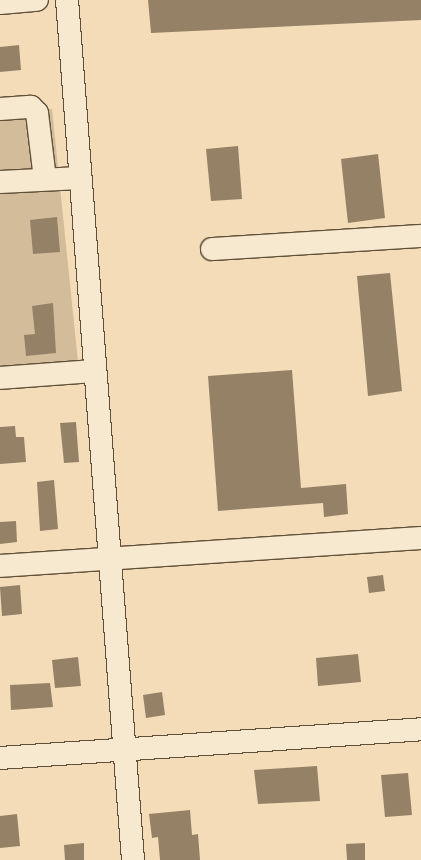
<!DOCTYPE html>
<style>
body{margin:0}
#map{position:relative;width:421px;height:860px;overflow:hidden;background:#f3dcb7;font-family:"Sorts Mill Goudy",serif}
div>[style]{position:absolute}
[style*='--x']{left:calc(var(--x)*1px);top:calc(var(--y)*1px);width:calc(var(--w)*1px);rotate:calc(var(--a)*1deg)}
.green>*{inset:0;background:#d2bc9a}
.building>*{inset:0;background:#958266}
.roads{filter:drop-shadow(1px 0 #615039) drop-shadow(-1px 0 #615039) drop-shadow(0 1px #615039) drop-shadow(0 -1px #615039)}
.minor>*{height:22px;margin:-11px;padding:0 11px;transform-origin:11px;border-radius:11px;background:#f7e8d0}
span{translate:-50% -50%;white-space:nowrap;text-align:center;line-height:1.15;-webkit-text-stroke:4.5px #f7e8d0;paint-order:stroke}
</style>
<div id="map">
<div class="green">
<i style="clip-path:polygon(52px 109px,78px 362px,0 370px,0 113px)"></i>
</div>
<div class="building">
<i style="clip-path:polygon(148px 0,421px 0,421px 20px,151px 33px)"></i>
<i style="clip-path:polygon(19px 45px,21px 70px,0 72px,0 47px)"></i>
<i style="clip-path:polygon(238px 146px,242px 199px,211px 201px,206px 149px)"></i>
<i style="clip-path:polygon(378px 154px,385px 218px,348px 223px,341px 159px)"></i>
<i style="clip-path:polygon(57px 217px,60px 252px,33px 254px,30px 220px)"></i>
<i style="clip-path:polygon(390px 273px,402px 391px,368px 396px,357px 276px)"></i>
<i style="clip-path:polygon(53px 303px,56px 353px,26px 356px,24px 335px,35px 334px,32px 306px)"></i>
<i style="clip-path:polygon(292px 370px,301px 488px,346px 484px,348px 514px,324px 517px,323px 503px,218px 511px,208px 376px)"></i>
<i style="clip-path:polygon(76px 422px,79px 462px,64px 463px,60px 423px)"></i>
<i style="clip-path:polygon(15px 426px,16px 437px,24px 437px,26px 462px,0 464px,0 427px)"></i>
<i style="clip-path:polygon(54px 480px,58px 529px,40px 531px,37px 482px)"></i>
<i style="clip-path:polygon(16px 521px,17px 542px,0 544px,0 522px)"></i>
<i style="clip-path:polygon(383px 575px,385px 591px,369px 593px,367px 577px)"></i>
<i style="clip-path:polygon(20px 585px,22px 614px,2px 616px,0 587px)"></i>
<i style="clip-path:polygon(358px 654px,361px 682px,318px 686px,316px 658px)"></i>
<i style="clip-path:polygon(78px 657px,81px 686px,55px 688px,52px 660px)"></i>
<i style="clip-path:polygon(50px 683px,53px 707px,11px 710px,10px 685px)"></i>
<i style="clip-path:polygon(162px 692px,165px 715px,146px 718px,143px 695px)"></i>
<i style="clip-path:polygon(317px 766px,320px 801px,258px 804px,254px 770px)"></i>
<i style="clip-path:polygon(408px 773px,412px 815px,385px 817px,381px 775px)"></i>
<i style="clip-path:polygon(190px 810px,192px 835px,198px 834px,200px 860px,160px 860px,158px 837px,152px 838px,149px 814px)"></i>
<i style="clip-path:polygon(17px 814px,20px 846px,0 848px,0 816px)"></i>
<i style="clip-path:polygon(84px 843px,84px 860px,65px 860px,64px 845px)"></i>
<i style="clip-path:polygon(365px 843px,365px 860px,347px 860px,346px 844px)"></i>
</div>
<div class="roads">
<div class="minor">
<i style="--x:67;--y:0;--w:863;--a:85.61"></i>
<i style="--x:0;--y:3;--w:37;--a:-5"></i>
<i style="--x:0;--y:109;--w:31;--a:-4"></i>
<i style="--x:31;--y:107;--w:8;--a:45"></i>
<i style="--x:37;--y:113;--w:66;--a:83.1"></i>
<i style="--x:0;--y:182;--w:80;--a:-2.9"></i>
<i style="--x:212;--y:249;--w:209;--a:-3.6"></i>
<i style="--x:0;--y:378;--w:93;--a:-4.3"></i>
<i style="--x:0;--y:566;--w:422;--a:-3.8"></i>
<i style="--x:0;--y:758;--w:422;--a:-3.9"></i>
</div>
</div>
</div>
